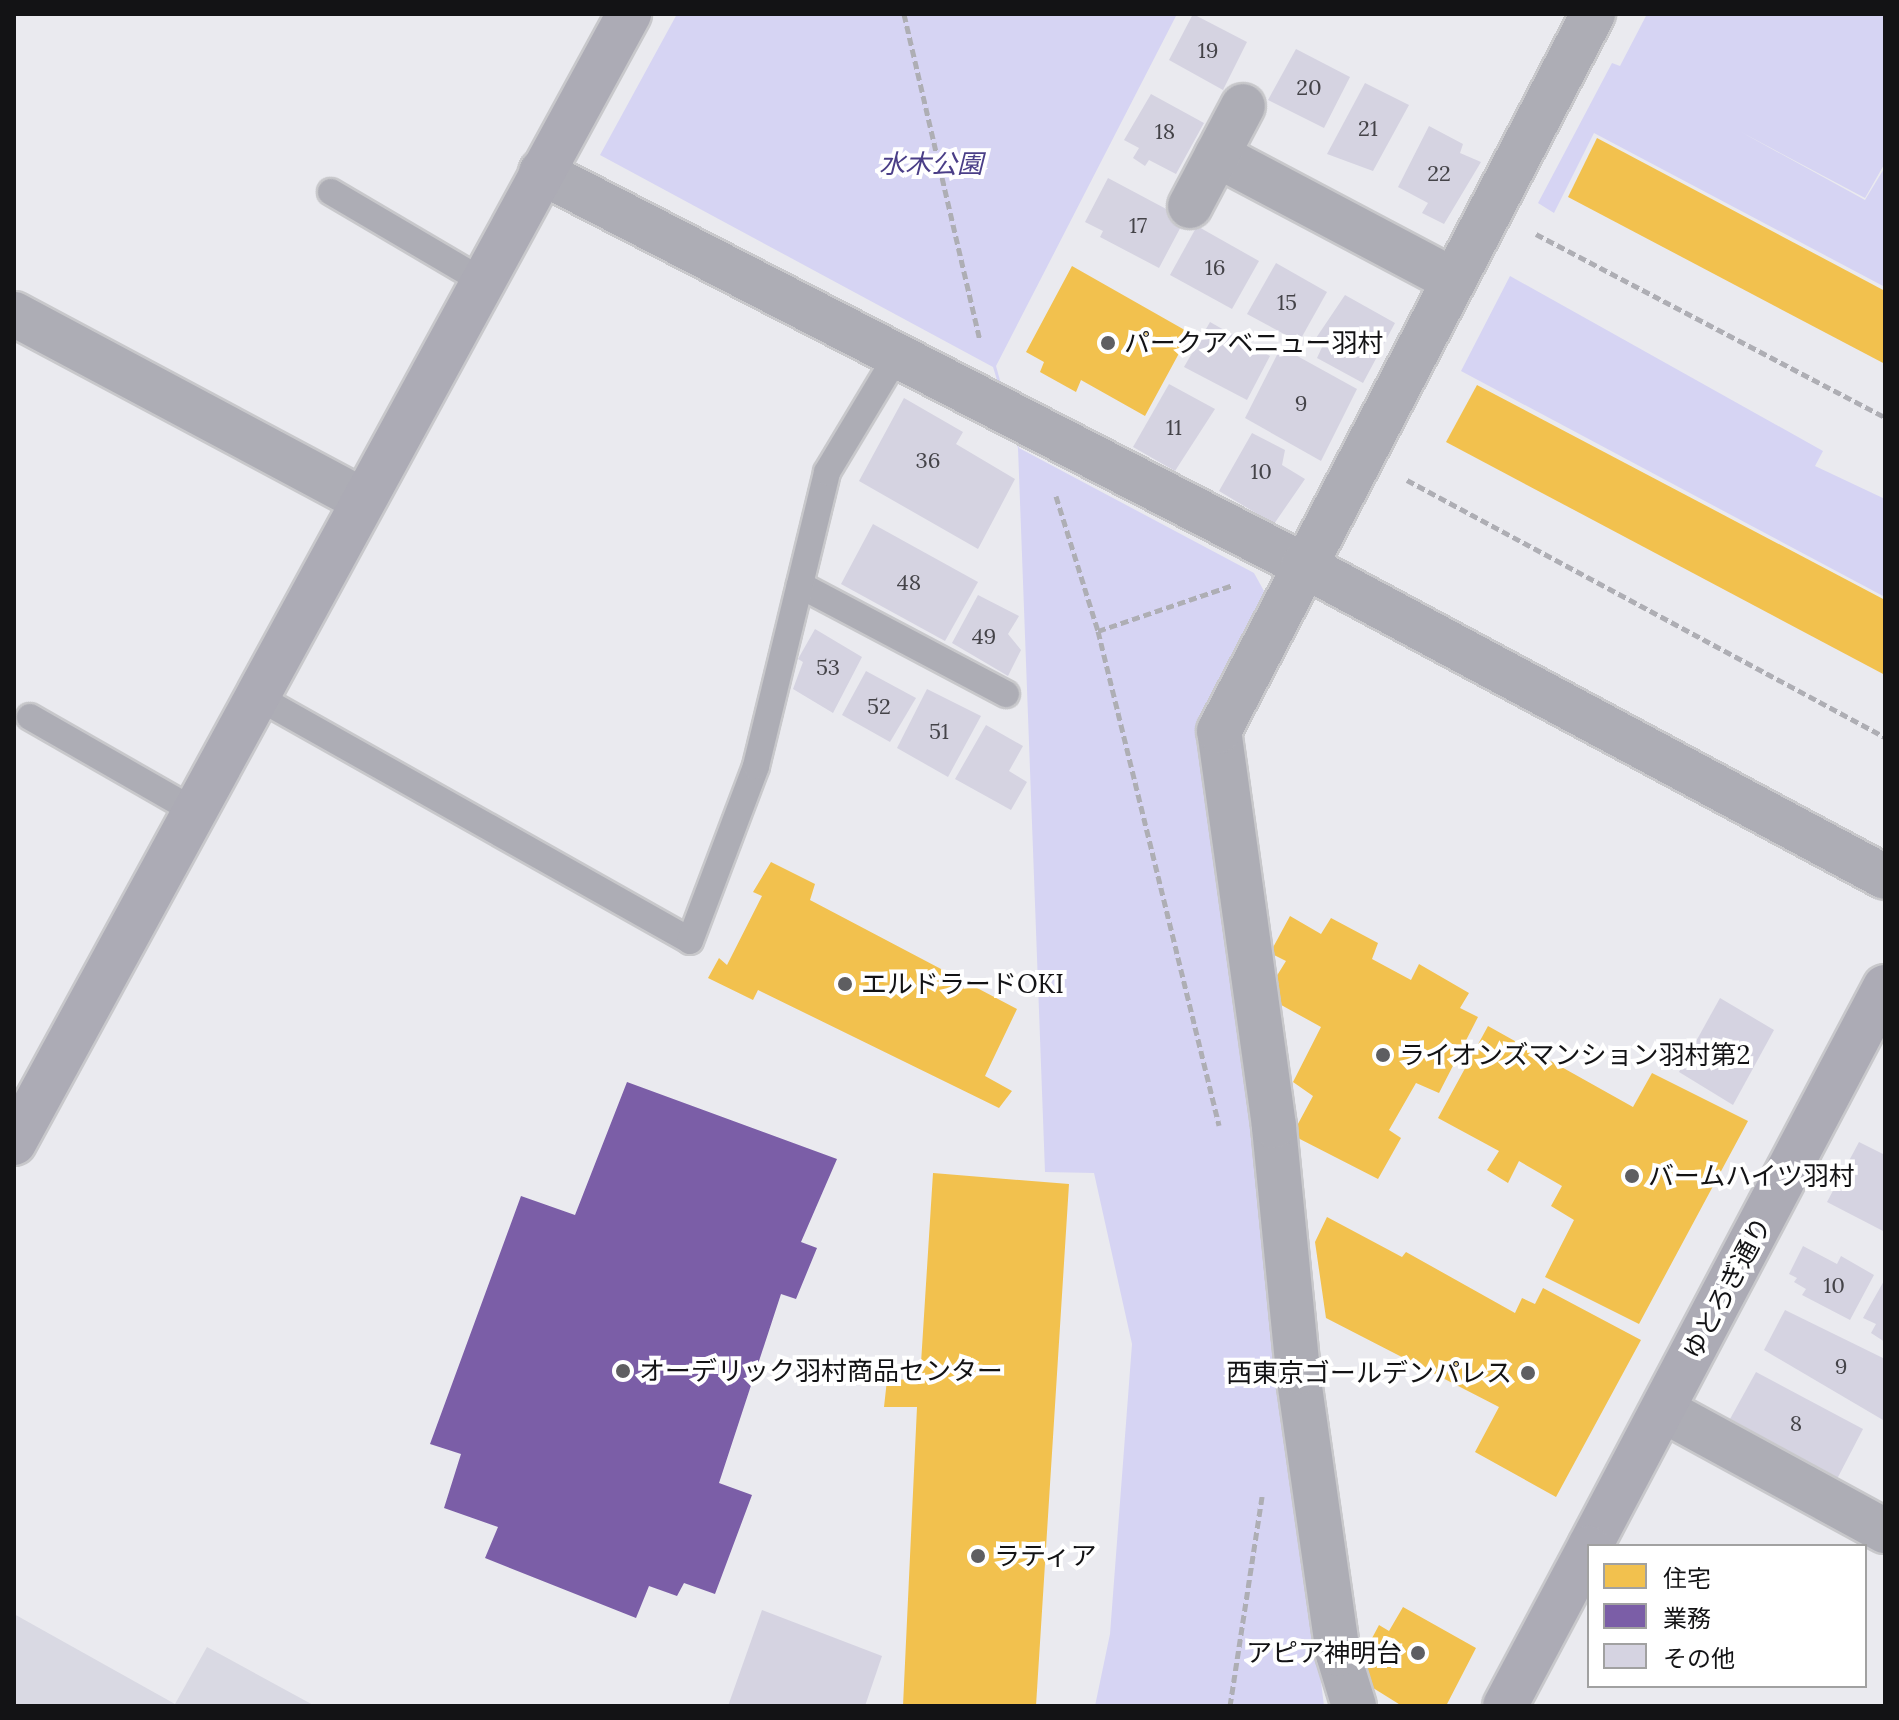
<!DOCTYPE html>
<meta charset="utf-8">
<style>
body{margin:0}
#map{position:relative;width:1899px;height:1720px;overflow:hidden;background:#eaeaef;font-family:Lora,"Noto Sans JP",serif}
div>[style]{position:absolute}
[style*='--x']{left:calc(var(--x)*1px);top:calc(var(--y)*1px);width:calc(var(--w)*1px);rotate:calc(var(--a)*1deg)}
.built>*{inset:0;background:#d9d9e3}
.green>*{inset:0;background:#d6d4f3}
.homes>*{inset:0;background:#f2c14e}
.offices>*{inset:0;background:#7b5ea7}
.building>*{inset:0;background:#d5d3e1}
.path>*{height:5px;margin-top:-2.5px;transform-origin:0;background:repeating-linear-gradient(90deg,#aeaeb4 0 8px,transparent 0 12px)}
.roads{filter:drop-shadow(2px 0 #c8c8cb) drop-shadow(-2px 0 #c8c8cb) drop-shadow(0 2px #c8c8cb) drop-shadow(0 -2px #c8c8cb)}
.lane>*{height:26px;margin:-13px;padding:0 13px;transform-origin:13px;border-radius:13px;background:#adadb5}
.street>*{height:44px;margin:-22px;padding:0 22px;transform-origin:22px;border-radius:22px;background:#adadb5}
.secondary>*{height:44px;margin:-22px;padding:0 22px;transform-origin:22px;border-radius:22px;background:#acabb5}
.dots>*{width:22px;height:22px;translate:-50% -50%;box-sizing:border-box;border:4px solid #fff;border-radius:50%}
span{translate:-50% -50%;white-space:nowrap;text-align:center;line-height:1.15;-webkit-text-stroke:8px #fff;paint-order:stroke}
.number-label{font-size:22px;color:#444348}
.number-label span{-webkit-text-stroke-width:0}
.park-label{font-size:26px;color:#4a3e87;font-style:italic}
.poi-label{font-size:26px;color:#131315}
.left{translate:0 -50%;text-align:left}
.right{translate:-100% -50%;text-align:right}
.street-label{font-size:26px;color:#131315}
.frame{position:absolute;inset:0;border:16px solid #131315;pointer-events:none}
.legend{position:absolute;left:1587px;top:1544px;width:280px;height:144px;box-sizing:border-box;background:#fff;border:2px solid #a1a1a1;margin:0;padding:10px 14px;list-style:none;font-size:24px;color:#131315}
.legend li{display:flex;align-items:center;gap:16px;height:40px}
.legend b{width:40px;border:2px solid #a1a1a1}
</style>
<div id="map">
<div class="built">
<i style="clip-path:polygon(14px 1614px,175px 1704px,207px 1647px,315px 1706px,14px 1706px)"></i>
</div>
<div class="green">
<i style="clip-path:polygon(677px 14px,1177px 14px,996px 366px,1019px 448px,1254px 573px,1264px 591px,1204px 735px,1324px 1706px,1095px 1706px,1110px 1634px,1132px 1344px,1094px 1173px,1045px 1172px,1018px 448px,993px 367px,600px 155px)"></i>
<i style="clip-path:polygon(1647px 14px,1885px 14px,1885px 163px,1865px 198px,1741px 132px,1865px 200px,1885px 167px,1885px 287px,1594px 133px,1554px 213px,1538px 203px,1612px 63px,1620px 66px)"></i>
<i style="clip-path:polygon(1510px 276px,1823px 451px,1815px 466px,1885px 499px,1885px 597px,1461px 371px)"></i>
</div>
<div class="homes">
<i style="clip-path:polygon(1597px 138px,1885px 291px,1885px 364px,1568px 197px)"></i>
<i style="clip-path:polygon(1072px 266px,1190px 333px,1145px 416px,1081px 380px,1076px 392px,1040px 372px,1044px 362px,1026px 352px)"></i>
<i style="clip-path:polygon(1477px 385px,1885px 600px,1885px 675px,1446px 442px)"></i>
<i style="clip-path:polygon(771px 862px,815px 884px,810px 900px,1017px 1009px,985px 1076px,1012px 1091px,999px 1108px,758px 990px,753px 1000px,708px 978px,719px 958px,727px 965px,762px 896px,753px 892px)"></i>
<i style="clip-path:polygon(1290px 916px,1321px 934px,1331px 918px,1378px 943px,1372px 959px,1411px 980px,1419px 964px,1469px 993px,1460px 1008px,1478px 1017px,1439px 1093px,1416px 1083px,1389px 1130px,1401px 1138px,1378px 1179px,1292px 1135px,1313px 1096px,1293px 1082px,1321px 1027px,1274px 1001px,1273px 982px,1286px 961px,1270px 953px)"></i>
<i style="clip-path:polygon(1488px 1026px,1633px 1107px,1652px 1073px,1748px 1121px,1639px 1324px,1545px 1277px,1574px 1220px,1551px 1206px,1562px 1186px,1519px 1161px,1508px 1183px,1487px 1170px,1499px 1151px,1438px 1118px)"></i>
<i style="clip-path:polygon(933px 1173px,1069px 1184px,1036px 1706px,903px 1706px,917px 1407px,884px 1407px,887px 1380px,920px 1379px)"></i>
<i style="clip-path:polygon(1327px 1217px,1402px 1257px,1406px 1252px,1515px 1313px,1522px 1298px,1535px 1304px,1543px 1288px,1641px 1340px,1556px 1497px,1475px 1452px,1499px 1407px,1326px 1318px,1315px 1242px)"></i>
<i style="clip-path:polygon(1403px 1607px,1476px 1648px,1446px 1706px,1402px 1706px,1370px 1686px,1365px 1672px,1370px 1665px,1361px 1659px,1379px 1625px,1389px 1631px)"></i>
</div>
<div class="offices">
<i style="clip-path:polygon(627px 1082px,837px 1159px,801px 1242px,817px 1248px,796px 1299px,781px 1294px,719px 1483px,752px 1495px,715px 1594px,684px 1583px,677px 1596px,649px 1586px,636px 1618px,485px 1558px,498px 1527px,444px 1508px,461px 1454px,430px 1444px,521px 1196px,575px 1215px)"></i>
</div>
<div class="building">
<i style="clip-path:polygon(1193px 14px,1247px 42px,1223px 90px,1169px 60px)"></i>
<i style="clip-path:polygon(1296px 49px,1350px 77px,1324px 128px,1268px 100px)"></i>
<i style="clip-path:polygon(1365px 83px,1409px 105px,1373px 171px,1327px 154px)"></i>
<i style="clip-path:polygon(1151px 94px,1204px 123px,1176px 174px,1149px 160px,1145px 166px,1133px 158px,1139px 148px,1124px 140px)"></i>
<i style="clip-path:polygon(1429px 126px,1463px 144px,1460px 153px,1481px 162px,1444px 224px,1422px 213px,1428px 203px,1398px 187px)"></i>
<i style="clip-path:polygon(1108px 178px,1185px 219px,1159px 268px,1100px 237px,1103px 231px,1085px 222px)"></i>
<i style="clip-path:polygon(1197px 226px,1259px 261px,1232px 309px,1170px 275px)"></i>
<i style="clip-path:polygon(1276px 263px,1327px 292px,1299px 342px,1247px 314px)"></i>
<i style="clip-path:polygon(1345px 295px,1395px 323px,1363px 383px,1317px 358px,1323px 345px,1314px 341px)"></i>
<i style="clip-path:polygon(1210px 322px,1270px 356px,1247px 400px,1184px 367px)"></i>
<i style="clip-path:polygon(1281px 347px,1357px 389px,1321px 461px,1245px 418px)"></i>
<i style="clip-path:polygon(1169px 384px,1215px 409px,1175px 471px,1133px 447px)"></i>
<i style="clip-path:polygon(904px 398px,963px 432px,956px 444px,1015px 479px,978px 549px,859px 481px)"></i>
<i style="clip-path:polygon(1252px 433px,1285px 450px,1282px 465px,1305px 479px,1274px 524px,1219px 491px)"></i>
<i style="clip-path:polygon(873px 524px,978px 582px,945px 641px,841px 584px)"></i>
<i style="clip-path:polygon(978px 595px,1019px 616px,1008px 634px,1021px 650px,1008px 676px,952px 643px)"></i>
<i style="clip-path:polygon(815px 629px,862px 657px,833px 713px,793px 689px,803px 662px,798px 659px)"></i>
<i style="clip-path:polygon(866px 671px,916px 698px,890px 742px,842px 715px)"></i>
<i style="clip-path:polygon(927px 689px,981px 716px,948px 777px,897px 748px)"></i>
<i style="clip-path:polygon(986px 725px,1023px 746px,1009px 771px,1027px 782px,1011px 810px,955px 779px)"></i>
<i style="clip-path:polygon(1720px 998px,1774px 1030px,1733px 1105px,1679px 1072px)"></i>
<i style="clip-path:polygon(1859px 1142px,1885px 1155px,1885px 1232px,1827px 1202px)"></i>
<i style="clip-path:polygon(1803px 1246px,1837px 1264px,1841px 1256px,1874px 1275px,1850px 1320px,1802px 1295px,1806px 1289px,1794px 1282px,1797px 1278px,1789px 1274px)"></i>
<i style="clip-path:polygon(1885px 1279px,1885px 1342px,1871px 1333px,1876px 1324px,1863px 1318px)"></i>
<i style="clip-path:polygon(1785px 1310px,1885px 1359px,1883px 1420px,1764px 1350px)"></i>
<i style="clip-path:polygon(1756px 1372px,1863px 1429px,1837px 1479px,1730px 1419px)"></i>
<i style="clip-path:polygon(762px 1610px,882px 1656px,865px 1706px,728px 1706px)"></i>
</div>
<div class="path">
<i style="--x:904;--y:14;--w:335;--a:76.9"></i>
<i style="--x:1536;--y:234;--w:394;--a:27.7"></i>
<i style="--x:1407;--y:480;--w:543;--a:28.27"></i>
<i style="--x:1056;--y:496;--w:141;--a:72.7"></i>
<i style="--x:1098;--y:631;--w:509;--a:76.24"></i>
<i style="--x:1098;--y:631;--w:143;--a:-18.8"></i>
<i style="--x:1230;--y:1706;--w:212;--a:-81.3"></i>
</div>
<div class="roads">
<div class="lane">
<i style="--x:331;--y:192;--w:175;--a:30.5"></i>
<i style="--x:800;--y:585;--w:233;--a:27.9"></i>
<i style="--x:256;--y:696;--w:498;--a:29.4"></i>
<i style="--x:690;--y:941;--w:187;--a:-69.3"></i>
<i style="--x:756;--y:766;--w:302;--a:-76.4"></i>
<i style="--x:827;--y:472;--w:134;--a:-59"></i>
<i style="--x:30;--y:717;--w:189;--a:29.8"></i>
</div>
<div class="street">
<i style="--x:1217;--y:155;--w:267;--a:27.9"></i>
<i style="--x:541;--y:172;--w:857;--a:27.28"></i>
<i style="--x:1303;--y:565;--w:660;--a:28.19"></i>
<i style="--x:1190;--y:206;--w:113;--a:-62.1"></i>
<i style="--x:14;--y:314;--w:395;--a:28.1"></i>
<i style="--x:1663;--y:1410;--w:253;--a:28.6"></i>
<i style="--x:1354;--y:1706;--w:54;--a:-107.1"></i>
<i style="--x:1338;--y:1654;--w:285;--a:-98.1"></i>
<i style="--x:1298;--y:1372;--w:247;--a:-95.6"></i>
<i style="--x:1274;--y:1126;--w:399;--a:-97.9"></i>
<i style="--x:1219;--y:731;--w:809;--a:-62.45"></i>
</div>
<div class="secondary">
<i style="--x:14;--y:1143;--w:1286;--a:-61.42"></i>
<i style="--x:1590;--y:1546;--w:632;--a:-62.18"></i>
<i style="--x:1505;--y:1706;--w:179;--a:-62"></i>
</div>
</div>
<div class="dots">
<i style="left:1108px;top:343px;background:#5e5e61"></i>
<i style="left:845px;top:984px;background:#5e5e61"></i>
<i style="left:1383px;top:1055px;background:#5e5e61"></i>
<i style="left:1632px;top:1176px;background:#5e5e61"></i>
<i style="left:623px;top:1371px;background:#5e5e61"></i>
<i style="left:1528px;top:1373px;background:#5e5e61"></i>
<i style="left:978px;top:1556px;background:#5e5e61"></i>
<i style="left:1418px;top:1653px;background:#5e5e61"></i>
</div>
<div class="number-label">
<span style="left:1208px;top:51px">19</span>
<span style="left:1309px;top:88px">20</span>
<span style="left:1368px;top:129px">21</span>
<span style="left:1165px;top:132px">18</span>
<span style="left:1439px;top:174px">22</span>
<span style="left:1138px;top:226px">17</span>
<span style="left:1215px;top:268px">16</span>
<span style="left:1287px;top:303px">15</span>
<span style="left:1301px;top:404px">9</span>
<span style="left:1174px;top:428px">11</span>
<span style="left:928px;top:461px">36</span>
<span style="left:1261px;top:472px">10</span>
<span style="left:909px;top:583px">48</span>
<span style="left:984px;top:637px">49</span>
<span style="left:828px;top:668px">53</span>
<span style="left:879px;top:707px">52</span>
<span style="left:939px;top:732px">51</span>
<span style="left:1834px;top:1286px">10</span>
<span style="left:1841px;top:1367px">9</span>
<span style="left:1796px;top:1424px">8</span>
</div>
<div class="park-label">
<span style="left:931px;top:164px">水木公園</span>
</div>
<div class="poi-label">
<span class="left" style="left:1124px;top:343px">パークアベニュー羽村</span>
<span class="left" style="left:861px;top:984px">エルドラードOKI</span>
<span class="left" style="left:1399px;top:1055px">ライオンズマンション羽村第2</span>
<span class="left" style="left:1648px;top:1176px">バームハイツ羽村</span>
<span class="left" style="left:639px;top:1371px">オーデリック羽村商品センター</span>
<span class="right" style="left:1512px;top:1373px">西東京ゴールデンパレス</span>
<span class="left" style="left:994px;top:1556px">ラティア</span>
<span class="right" style="left:1402px;top:1653px">アピア神明台</span>
</div>
<div class="street-label">
<span style="left:1727px;top:1288px;rotate:-62deg">ゆとろぎ通り</span>
</div>
<div class="frame"></div>
<ul class="legend">
<li><b style="height:22px;background:#f2c14e"></b>住宅</li>
<li><b style="height:22px;background:#7b5ea7"></b>業務</li>
<li><b style="height:22px;background:#d5d3e1"></b>その他</li>
</ul>
</div>
